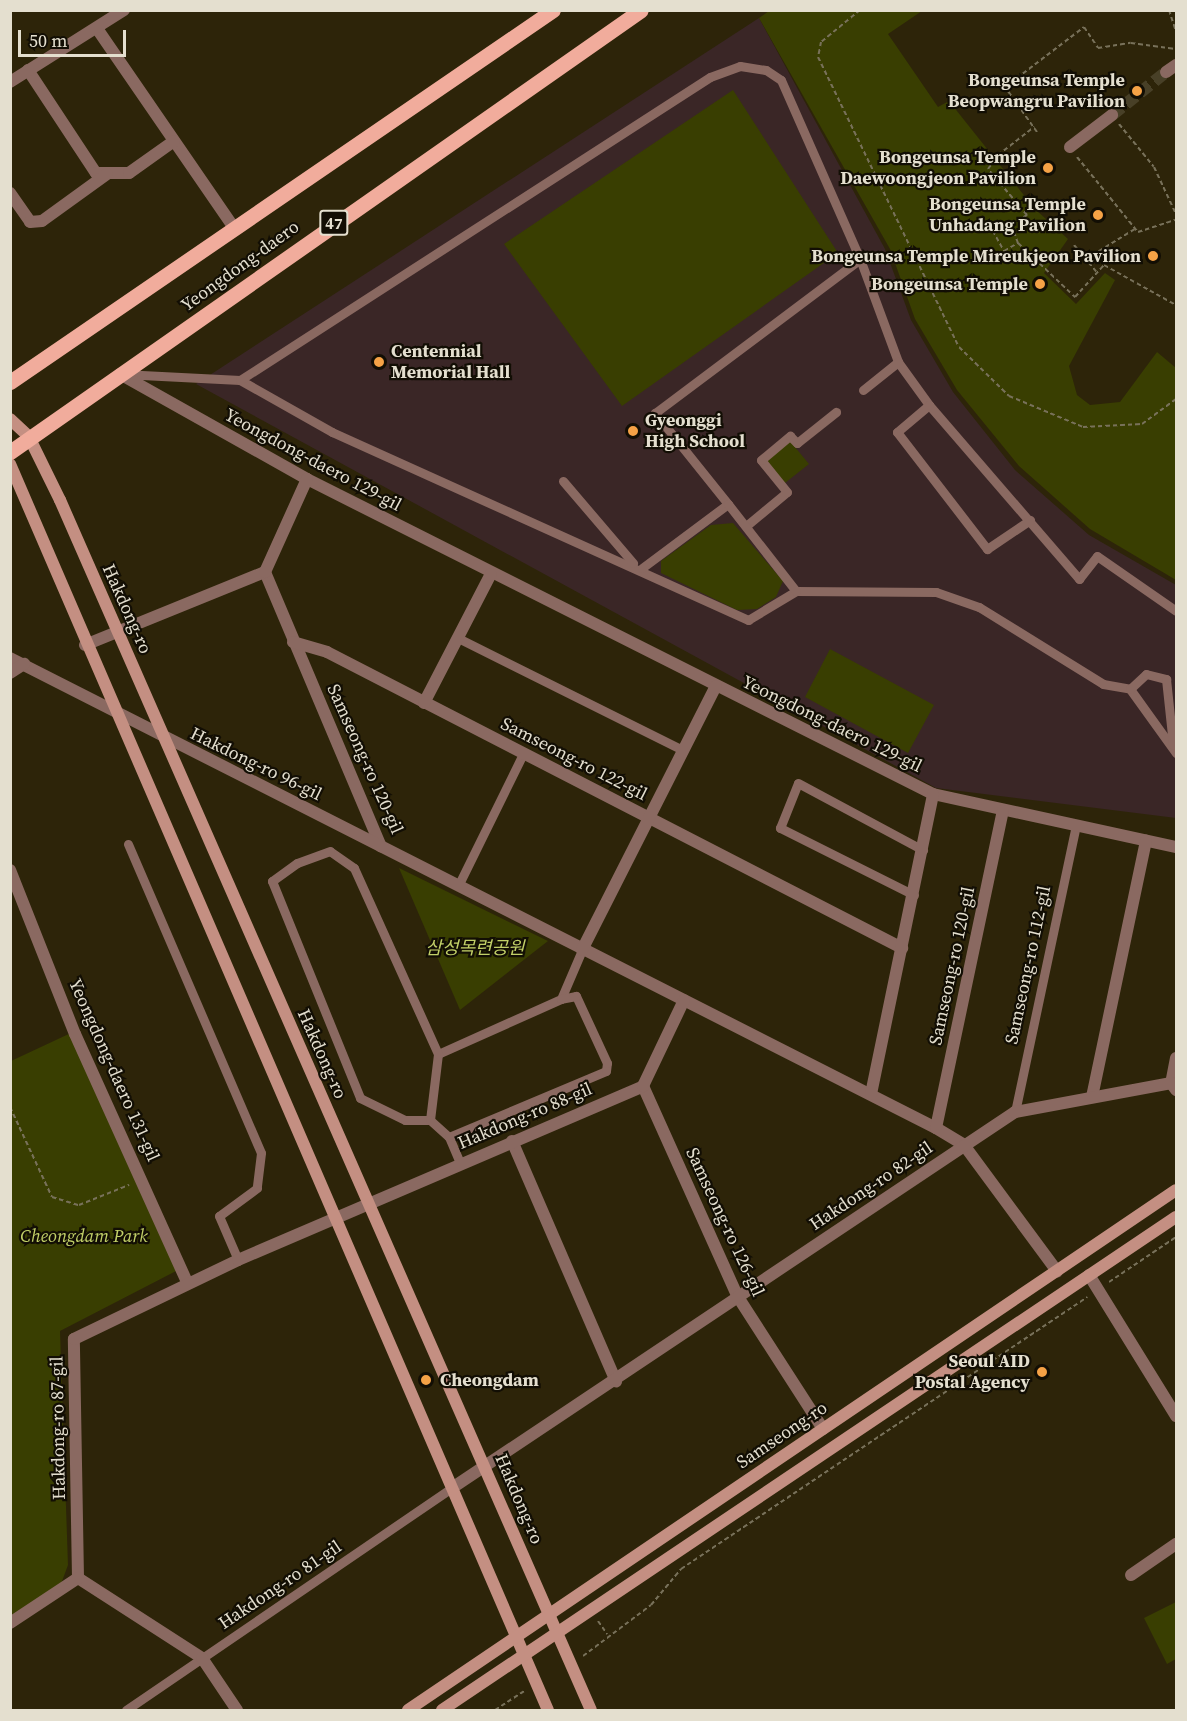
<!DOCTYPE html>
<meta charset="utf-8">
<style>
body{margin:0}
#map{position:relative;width:1187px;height:1721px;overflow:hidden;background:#2d2409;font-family:"Source Serif 4","Noto Sans KR",serif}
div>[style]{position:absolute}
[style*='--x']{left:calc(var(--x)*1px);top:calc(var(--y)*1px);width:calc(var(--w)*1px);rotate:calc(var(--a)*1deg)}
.education>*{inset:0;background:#3a2626}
.green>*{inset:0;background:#393e01}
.street-tunnel>*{height:12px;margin-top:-6px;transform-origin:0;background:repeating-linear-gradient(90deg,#484027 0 12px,transparent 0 18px)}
.path>*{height:2px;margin-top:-1px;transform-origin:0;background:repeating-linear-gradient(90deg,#78715a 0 4.5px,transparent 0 7.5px)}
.lane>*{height:9px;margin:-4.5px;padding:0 4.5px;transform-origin:4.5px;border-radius:4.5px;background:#8a6961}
.street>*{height:12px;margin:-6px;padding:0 6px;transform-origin:6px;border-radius:6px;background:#8a6961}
.secondary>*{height:12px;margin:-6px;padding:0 6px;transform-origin:6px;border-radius:6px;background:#c48f82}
.primary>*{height:15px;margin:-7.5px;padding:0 7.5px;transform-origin:7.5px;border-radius:7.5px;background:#f1ac9c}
.dots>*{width:16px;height:16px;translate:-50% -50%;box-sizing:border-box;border:3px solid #120e04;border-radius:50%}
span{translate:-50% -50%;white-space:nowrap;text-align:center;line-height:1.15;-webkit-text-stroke:4.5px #120e04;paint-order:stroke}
.shield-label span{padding:2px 4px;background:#120e04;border:2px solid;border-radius:4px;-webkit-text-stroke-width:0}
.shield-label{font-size:16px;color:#e4dfcf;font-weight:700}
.poi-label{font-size:18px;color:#e4dfcf;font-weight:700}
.right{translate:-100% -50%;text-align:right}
.left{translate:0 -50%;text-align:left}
.street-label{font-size:18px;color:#e4dfcf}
.park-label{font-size:18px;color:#c2d068;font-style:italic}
.frame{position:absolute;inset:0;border:12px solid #e4dfcf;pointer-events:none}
.scale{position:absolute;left:18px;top:30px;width:108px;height:27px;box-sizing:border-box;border:3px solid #e4dfcf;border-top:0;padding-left:8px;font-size:18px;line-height:21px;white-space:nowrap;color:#e4dfcf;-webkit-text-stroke:4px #120e04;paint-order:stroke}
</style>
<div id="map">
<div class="education">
<i style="clip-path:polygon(759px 18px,885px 249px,911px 320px,953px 392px,1015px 470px,1089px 535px,1176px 585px,1176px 818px,936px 788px,196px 384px)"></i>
</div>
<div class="green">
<i style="clip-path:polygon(769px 11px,922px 11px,888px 34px,938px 107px,949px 101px,1035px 209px,1068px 239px,1044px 273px,1076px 304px,1105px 273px,1115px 280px,1069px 366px,1077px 395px,1090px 405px,1120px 402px,1157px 352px,1176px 368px,1176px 580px,1090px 529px,1019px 466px,957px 390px,915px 319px,890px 249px,759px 18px)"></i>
<i style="clip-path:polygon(733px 90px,838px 253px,622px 406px,504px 244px)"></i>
<i style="clip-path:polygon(790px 441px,809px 464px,785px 483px,767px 461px)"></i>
<i style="clip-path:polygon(733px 523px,783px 581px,776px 597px,757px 609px,737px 610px,661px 573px,661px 561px,711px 525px)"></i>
<i style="clip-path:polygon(830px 649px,934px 705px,908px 753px,805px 697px)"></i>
<i style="clip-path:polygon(399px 868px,548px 941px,460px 1010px)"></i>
<i style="clip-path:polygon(73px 1032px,178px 1270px,60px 1331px,68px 1565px,61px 1584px,11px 1618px,11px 1061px)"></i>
<i style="clip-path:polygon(1176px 1602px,1176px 1659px,1167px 1664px,1144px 1618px)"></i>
</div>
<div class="street-tunnel">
<i style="--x:1112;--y:115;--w:69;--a:-38.5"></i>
</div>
<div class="path">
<i style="--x:860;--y:10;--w:50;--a:140.6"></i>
<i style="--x:821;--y:42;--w:15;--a:101"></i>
<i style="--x:818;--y:57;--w:322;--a:64.1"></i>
<i style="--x:959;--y:347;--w:70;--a:44.4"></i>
<i style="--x:1009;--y:396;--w:80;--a:22.7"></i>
<i style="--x:1083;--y:427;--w:59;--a:-2.9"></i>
<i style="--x:1142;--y:424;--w:42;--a:-36.3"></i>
<i style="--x:1169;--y:10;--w:23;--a:72"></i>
<i style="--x:1119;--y:124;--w:55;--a:50.9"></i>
<i style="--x:1154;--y:167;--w:52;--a:64.9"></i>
<i style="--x:1037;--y:132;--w:55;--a:-125.4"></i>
<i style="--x:1005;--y:87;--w:99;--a:-37.2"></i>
<i style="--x:1084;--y:27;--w:25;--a:56"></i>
<i style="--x:1098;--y:48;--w:33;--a:-9"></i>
<i style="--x:1131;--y:43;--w:45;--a:7.6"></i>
<i style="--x:1077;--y:157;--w:97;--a:50.9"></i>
<i style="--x:1138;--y:232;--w:40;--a:-18"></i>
<i style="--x:989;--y:224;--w:31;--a:61"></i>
<i style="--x:1004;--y:251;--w:16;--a:-30"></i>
<i style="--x:1018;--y:243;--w:79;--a:43.5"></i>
<i style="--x:1075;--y:297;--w:43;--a:-47.8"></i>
<i style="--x:1104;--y:265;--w:82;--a:29.1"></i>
<i style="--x:1018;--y:243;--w:19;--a:-111"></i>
<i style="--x:1011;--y:225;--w:19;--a:-32"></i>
<i style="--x:1027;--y:215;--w:60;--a:-130.3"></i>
<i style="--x:988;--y:169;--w:17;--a:-54"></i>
<i style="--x:998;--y:155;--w:46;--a:-37.9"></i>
<i style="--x:1074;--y:245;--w:35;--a:50"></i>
<i style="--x:1086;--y:259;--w:57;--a:-31.5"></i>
<i style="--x:10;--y:1107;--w:99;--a:65"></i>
<i style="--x:52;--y:1197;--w:28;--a:17"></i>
<i style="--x:79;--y:1205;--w:54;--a:-21.8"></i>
<i style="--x:1109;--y:1282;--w:81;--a:-33.9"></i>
<i style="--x:598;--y:1621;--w:16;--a:55"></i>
<i style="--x:583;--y:1656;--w:85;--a:-36.9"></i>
<i style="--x:651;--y:1605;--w:47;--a:-50.2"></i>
<i style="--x:681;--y:1569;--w:489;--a:-33.8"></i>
<i style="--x:495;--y:1710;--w:37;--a:-33"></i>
</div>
<div class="lane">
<i style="--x:122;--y:374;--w:118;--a:2.9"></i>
<i style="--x:240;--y:380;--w:106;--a:29.5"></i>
<i style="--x:332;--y:432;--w:457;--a:24.3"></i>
<i style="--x:748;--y:620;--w:56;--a:-31.1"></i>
<i style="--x:796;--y:591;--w:140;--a:0.4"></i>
<i style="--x:936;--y:592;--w:46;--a:19.2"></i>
<i style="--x:979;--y:607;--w:146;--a:31.8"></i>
<i style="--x:1103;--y:684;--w:27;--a:10"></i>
<i style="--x:1130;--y:689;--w:79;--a:54.3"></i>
<i style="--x:240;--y:380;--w:559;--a:-32.81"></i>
<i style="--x:710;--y:77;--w:32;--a:-20"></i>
<i style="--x:740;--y:66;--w:26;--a:9"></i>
<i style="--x:766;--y:70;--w:18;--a:34"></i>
<i style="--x:781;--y:80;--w:196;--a:66.2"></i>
<i style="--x:860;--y:259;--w:110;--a:69.7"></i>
<i style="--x:898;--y:362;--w:53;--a:54.2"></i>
<i style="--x:929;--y:405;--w:230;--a:49.2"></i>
<i style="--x:1079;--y:579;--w:29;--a:-52"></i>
<i style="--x:1097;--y:556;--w:96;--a:34.8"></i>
<i style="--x:863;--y:390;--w:45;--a:-38.7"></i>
<i style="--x:929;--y:405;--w:42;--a:139.8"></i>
<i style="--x:897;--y:432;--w:148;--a:52.4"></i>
<i style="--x:987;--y:549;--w:52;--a:-34"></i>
<i style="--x:563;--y:481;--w:108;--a:49.5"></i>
<i style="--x:728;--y:504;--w:117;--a:-128.7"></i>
<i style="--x:655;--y:413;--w:256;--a:-36.9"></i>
<i style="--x:746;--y:526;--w:53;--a:-39.7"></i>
<i style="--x:787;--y:492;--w:41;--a:-129.1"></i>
<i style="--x:761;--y:460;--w:38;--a:-40"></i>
<i style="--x:790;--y:436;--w:10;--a:45"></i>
<i style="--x:797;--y:443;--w:50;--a:-38.5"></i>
<i style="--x:642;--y:568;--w:107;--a:-36.7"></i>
<i style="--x:728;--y:504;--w:110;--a:52"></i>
<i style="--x:458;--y:638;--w:251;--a:26.5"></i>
<i style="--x:1130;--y:689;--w:22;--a:-43"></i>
<i style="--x:1146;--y:674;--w:21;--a:14"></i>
<i style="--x:1166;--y:679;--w:66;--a:83.9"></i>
<i style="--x:128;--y:844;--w:336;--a:66.7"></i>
<i style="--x:261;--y:1153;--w:35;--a:97"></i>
<i style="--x:257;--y:1188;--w:47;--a:143.6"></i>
<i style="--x:219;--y:1216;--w:48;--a:66.6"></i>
<i style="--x:458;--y:886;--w:147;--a:-63.8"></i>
<i style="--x:914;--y:895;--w:150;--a:-153.4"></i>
<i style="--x:780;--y:828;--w:48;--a:-68.2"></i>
<i style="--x:798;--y:783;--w:142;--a:28.2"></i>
<i style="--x:438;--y:1054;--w:135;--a:-24.1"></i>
<i style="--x:561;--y:999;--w:53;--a:-66.8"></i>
<i style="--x:1015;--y:1112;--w:292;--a:-78"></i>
<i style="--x:430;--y:1120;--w:66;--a:-83.1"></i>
<i style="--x:438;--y:1054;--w:204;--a:-114.3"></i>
<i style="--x:354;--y:868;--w:29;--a:-145"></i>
<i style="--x:330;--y:851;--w:35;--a:160"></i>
<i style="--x:297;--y:863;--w:31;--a:144"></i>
<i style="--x:272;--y:881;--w:234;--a:67.9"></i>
<i style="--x:360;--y:1098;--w:50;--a:26.1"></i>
<i style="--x:405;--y:1120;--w:25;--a:0"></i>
<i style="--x:430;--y:1120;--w:25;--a:42"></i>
<i style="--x:449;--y:1137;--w:28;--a:67"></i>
<i style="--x:449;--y:1137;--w:170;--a:-22.8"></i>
<i style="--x:606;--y:1071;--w:8;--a:-83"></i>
<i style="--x:607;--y:1063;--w:74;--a:-114.8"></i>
<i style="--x:576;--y:996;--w:15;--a:169"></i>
<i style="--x:126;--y:1710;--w:394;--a:-34.3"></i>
</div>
<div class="street">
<i style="--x:98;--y:30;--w:242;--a:55.5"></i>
<i style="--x:28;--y:70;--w:123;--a:56.6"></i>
<i style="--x:96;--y:173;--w:33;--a:0"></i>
<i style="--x:129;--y:173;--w:55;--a:-35.4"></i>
<i style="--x:1166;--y:72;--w:12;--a:-35"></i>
<i style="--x:10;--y:82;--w:135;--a:-32.3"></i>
<i style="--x:1070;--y:147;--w:53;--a:-37.3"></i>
<i style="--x:10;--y:193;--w:35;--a:55"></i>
<i style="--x:30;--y:222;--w:12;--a:-5"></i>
<i style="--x:42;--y:221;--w:80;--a:-35.9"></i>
<i style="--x:120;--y:374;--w:214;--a:29.3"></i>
<i style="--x:307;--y:479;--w:701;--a:26.71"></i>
<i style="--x:933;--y:794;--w:249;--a:12.3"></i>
<i style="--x:265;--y:572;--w:298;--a:67.1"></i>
<i style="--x:293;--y:642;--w:35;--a:16"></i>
<i style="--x:327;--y:652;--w:647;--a:27.24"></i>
<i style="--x:85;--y:645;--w:194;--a:-22.1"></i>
<i style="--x:265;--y:572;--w:102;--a:-65.7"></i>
<i style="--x:10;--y:658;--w:1038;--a:26.91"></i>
<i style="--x:936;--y:1128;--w:33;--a:31"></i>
<i style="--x:964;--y:1145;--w:157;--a:53.6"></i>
<i style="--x:10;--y:673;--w:17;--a:-33"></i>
<i style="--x:424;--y:703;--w:145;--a:-62.6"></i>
<i style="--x:10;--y:870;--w:176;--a:68.4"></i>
<i style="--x:75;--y:1034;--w:272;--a:65.7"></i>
<i style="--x:582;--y:950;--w:296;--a:-63.1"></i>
<i style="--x:1176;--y:1058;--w:25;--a:101"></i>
<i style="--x:1171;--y:1083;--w:9;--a:54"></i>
<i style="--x:643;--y:1086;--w:231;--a:65.8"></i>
<i style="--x:738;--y:1297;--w:157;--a:57.2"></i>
<i style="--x:871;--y:1094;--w:306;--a:-78.3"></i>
<i style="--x:1092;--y:1097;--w:262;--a:-78.1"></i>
<i style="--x:936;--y:1128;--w:324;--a:-78.1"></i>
<i style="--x:512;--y:1141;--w:262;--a:66.6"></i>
<i style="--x:1089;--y:1275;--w:166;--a:58.3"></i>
<i style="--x:452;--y:1488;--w:677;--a:-33.74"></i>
<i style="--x:1015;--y:1112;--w:159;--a:-10.5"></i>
<i style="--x:1131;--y:1575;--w:55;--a:-34.6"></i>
<i style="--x:78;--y:1578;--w:239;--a:-91"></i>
<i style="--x:74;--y:1339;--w:182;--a:-25.7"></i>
<i style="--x:238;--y:1260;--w:441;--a:-23.2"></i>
<i style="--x:643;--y:1086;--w:95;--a:-64.5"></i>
<i style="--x:78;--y:1578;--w:148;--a:32.8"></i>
<i style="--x:202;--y:1658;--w:63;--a:56.1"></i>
<i style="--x:10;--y:1623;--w:82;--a:-33.5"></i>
</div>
<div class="secondary">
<i style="--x:10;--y:419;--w:26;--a:43"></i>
<i style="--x:29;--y:437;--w:70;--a:63.8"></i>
<i style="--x:60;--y:500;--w:1321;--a:66.31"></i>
<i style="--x:10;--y:464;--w:1357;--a:66.65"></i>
<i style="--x:408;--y:1710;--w:927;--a:-34.1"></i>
<i style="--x:442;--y:1710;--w:884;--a:-33.89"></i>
</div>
<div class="primary">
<i style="--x:10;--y:382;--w:658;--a:-34.41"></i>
<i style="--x:10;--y:452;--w:770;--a:-35.01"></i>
</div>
<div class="dots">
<i style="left:1137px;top:91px;background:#f5a246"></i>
<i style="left:1048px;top:168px;background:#f5a246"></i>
<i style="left:1098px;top:215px;background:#f5a246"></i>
<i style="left:1153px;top:256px;background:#f5a246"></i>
<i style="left:1040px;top:284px;background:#f5a246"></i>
<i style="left:379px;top:362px;background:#f5a246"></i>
<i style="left:633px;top:431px;background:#f5a246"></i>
<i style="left:1042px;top:1372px;background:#f5a246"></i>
<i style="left:426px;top:1380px;background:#f5a246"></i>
</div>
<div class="shield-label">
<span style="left:334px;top:223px">47</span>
</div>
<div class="poi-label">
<span class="right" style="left:1125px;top:91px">Bongeunsa Temple<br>Beopwangru Pavilion</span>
<span class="right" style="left:1036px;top:168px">Bongeunsa Temple<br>Daewoongjeon Pavilion</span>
<span class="right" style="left:1086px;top:215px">Bongeunsa Temple<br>Unhadang Pavilion</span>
<span class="right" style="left:1141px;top:256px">Bongeunsa Temple Mireukjeon Pavilion</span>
<span class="right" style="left:1028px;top:284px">Bongeunsa Temple</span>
<span class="left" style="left:391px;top:362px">Centennial<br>Memorial Hall</span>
<span class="left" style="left:645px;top:431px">Gyeonggi<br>High School</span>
<span class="right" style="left:1030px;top:1372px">Seoul AID<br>Postal Agency</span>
<span class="left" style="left:440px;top:1380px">Cheongdam</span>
</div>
<div class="street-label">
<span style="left:240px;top:266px;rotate:-36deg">Yeongdong-daero</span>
<span style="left:313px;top:460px;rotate:28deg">Yeongdong-daero 129-gil</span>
<span style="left:127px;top:609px;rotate:66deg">Hakdong-ro</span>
<span style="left:832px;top:724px;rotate:26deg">Yeongdong-daero 129-gil</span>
<span style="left:365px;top:759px;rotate:66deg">Samseong-ro 120-gil</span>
<span style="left:574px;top:759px;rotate:27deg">Samseong-ro 122-gil</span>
<span style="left:256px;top:764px;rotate:26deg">Hakdong-ro 96-gil</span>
<span style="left:1028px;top:965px;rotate:-78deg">Samseong-ro 112-gil</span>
<span style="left:952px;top:966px;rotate:-78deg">Samseong-ro 120-gil</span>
<span style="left:322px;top:1054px;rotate:66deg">Hakdong-ro</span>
<span style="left:114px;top:1070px;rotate:66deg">Yeongdong-daero 131-gil</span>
<span style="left:525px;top:1116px;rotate:-23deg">Hakdong-ro 88-gil</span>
<span style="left:871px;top:1186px;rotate:-34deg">Hakdong-ro 82-gil</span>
<span style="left:725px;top:1222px;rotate:65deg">Samseong-ro 126-gil</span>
<span style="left:58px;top:1428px;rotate:-91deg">Hakdong-ro 87-gil</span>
<span style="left:782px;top:1435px;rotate:-34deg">Samseong-ro</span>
<span style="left:519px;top:1499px;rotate:67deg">Hakdong-ro</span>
<span style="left:280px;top:1585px;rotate:-34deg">Hakdong-ro 81-gil</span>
</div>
<div class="park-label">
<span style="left:475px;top:948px">삼성목련공원</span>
<span style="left:84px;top:1236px">Cheongdam Park</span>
</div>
<div class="frame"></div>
<div class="scale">50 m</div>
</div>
